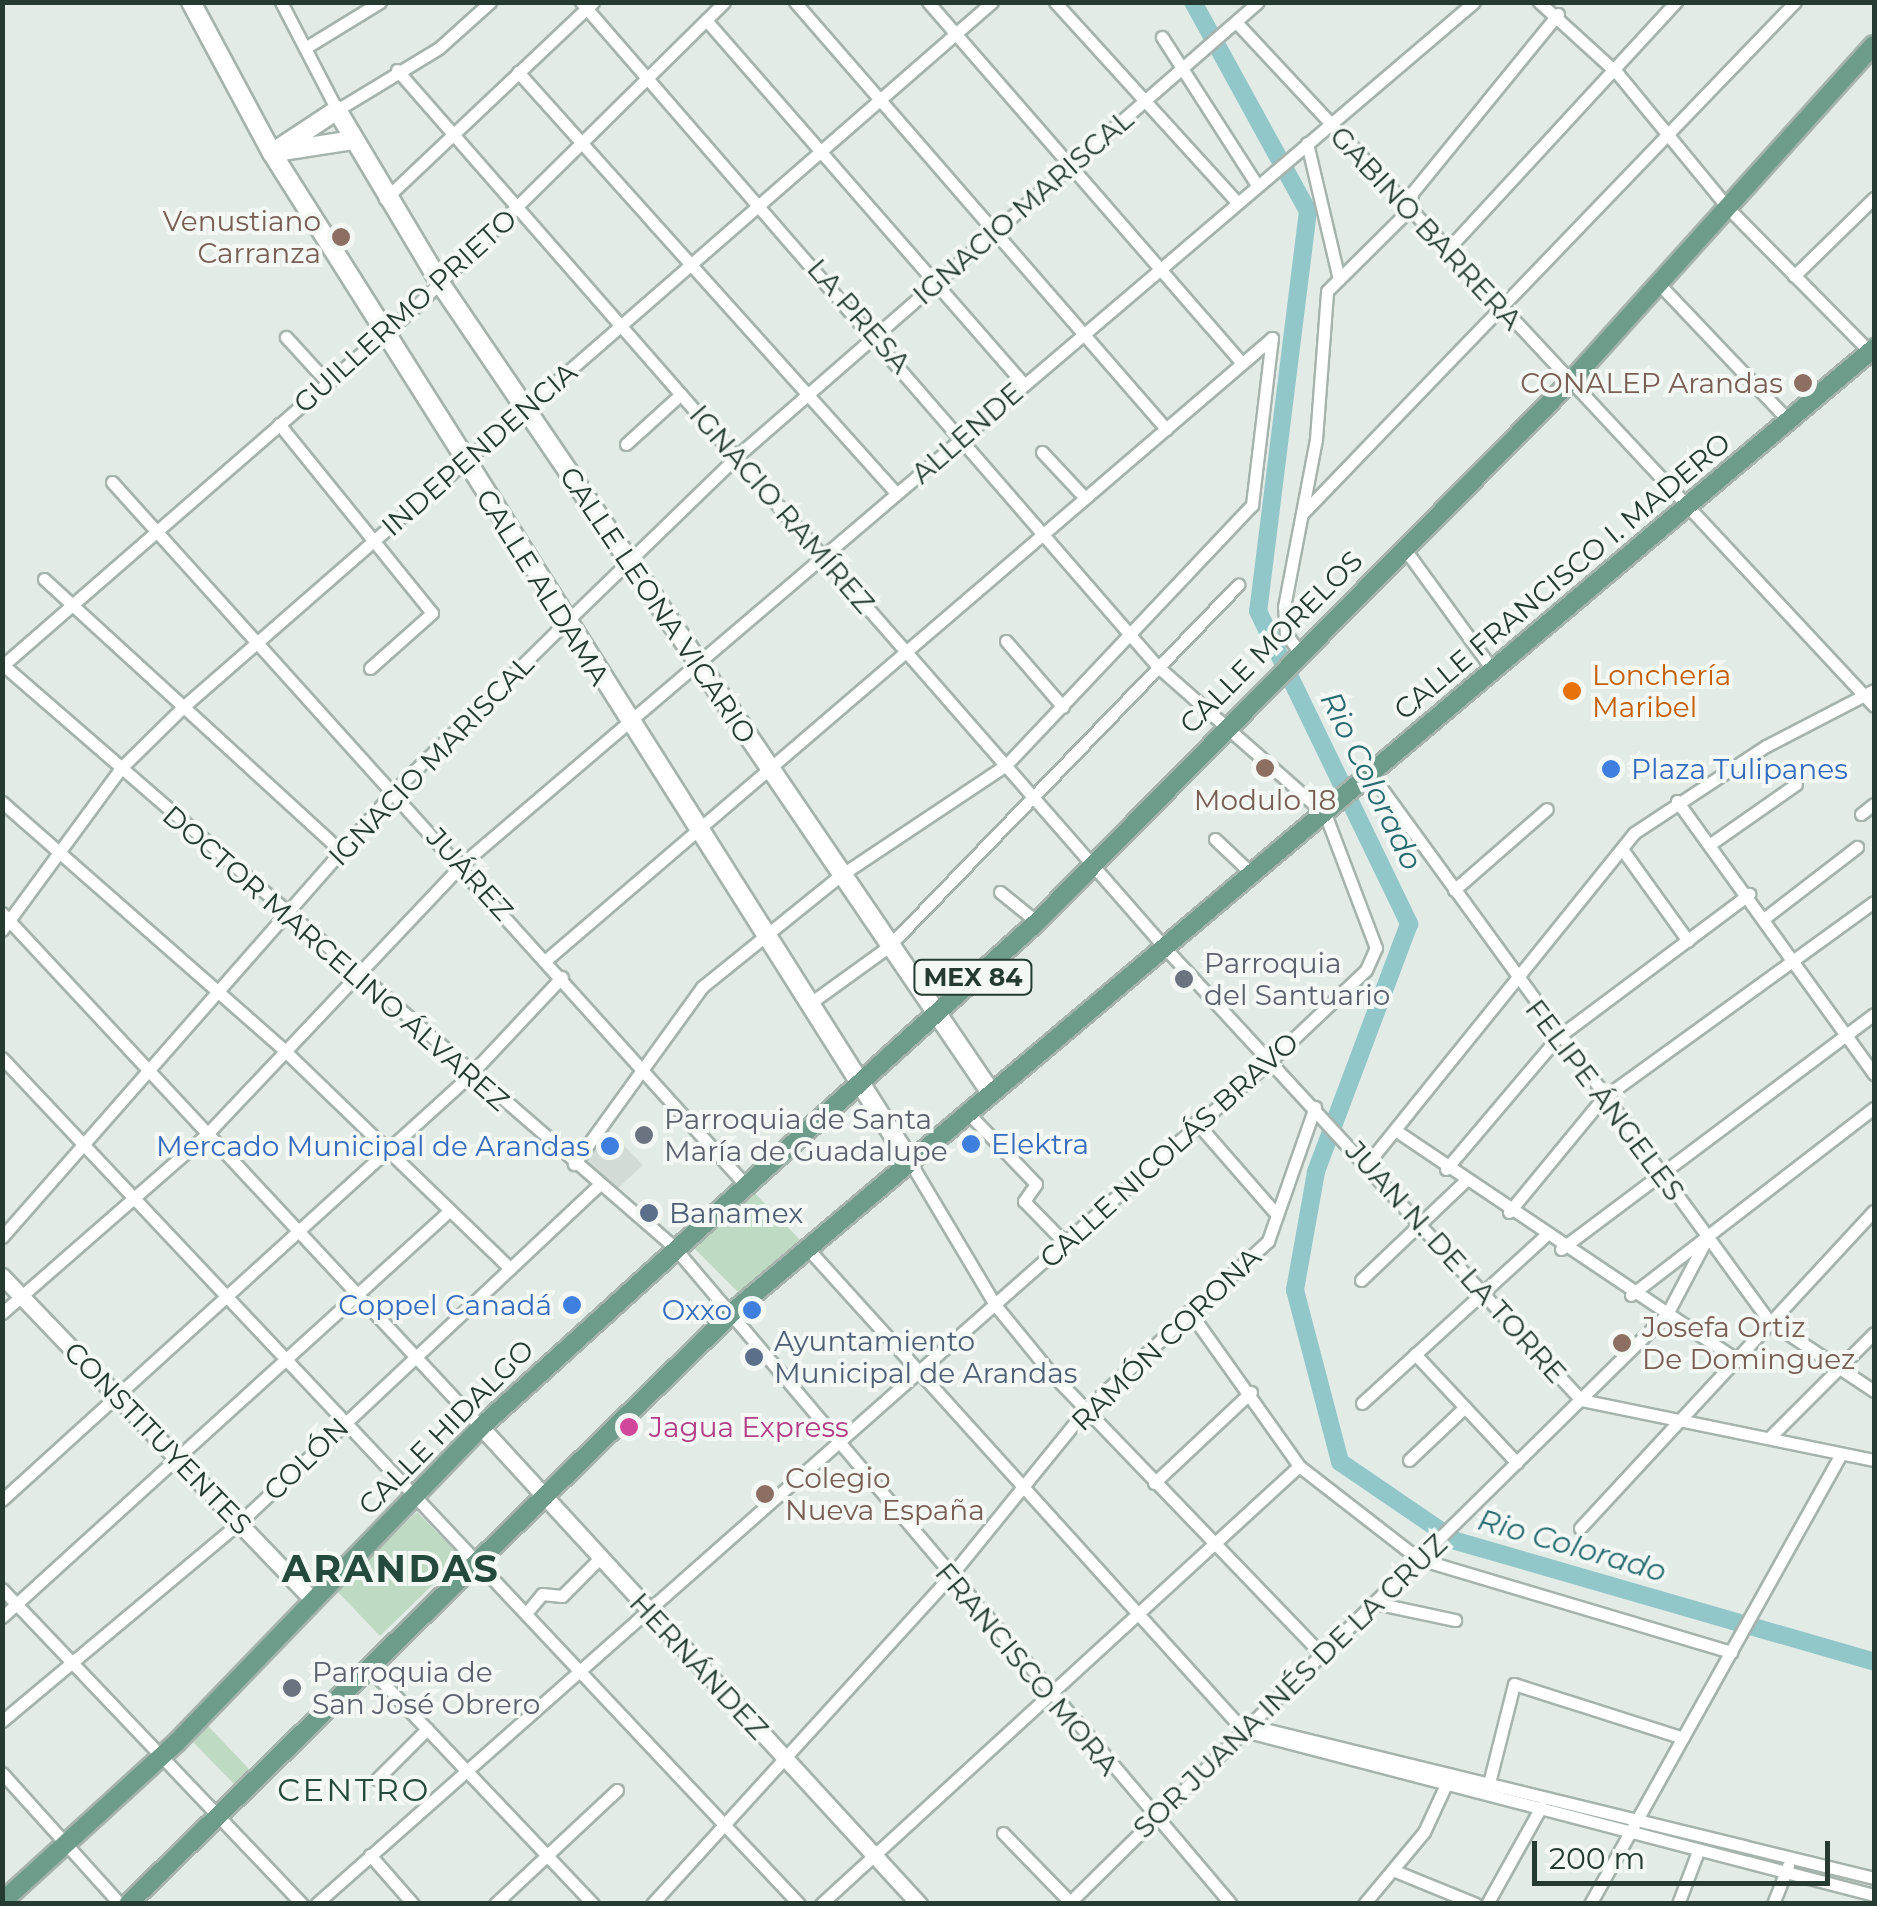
<!DOCTYPE html>
<meta charset="utf-8">
<style>
body{margin:0}
#map{position:relative;width:1877px;height:1906px;overflow:hidden;background:#e3ebe7;font-family:Montserrat,sans-serif}
div>[style]{position:absolute}
[style*='--x']{left:calc(var(--x)*1px);top:calc(var(--y)*1px);width:calc(var(--w)*1px);rotate:calc(var(--a)*1deg)}
.built>*{inset:0;background:#d2dbd6}
.green>*{inset:0;background:#bfdac3}
.river>*{height:18px;margin:-9px;padding:0 9px;transform-origin:9px;border-radius:9px;background:#92c7ca}
.roads{filter:drop-shadow(2px 0 #a6b3ad) drop-shadow(-2px 0 #a6b3ad) drop-shadow(0 2px #a6b3ad) drop-shadow(0 -2px #a6b3ad)}
.minor>*{height:11px;margin:-5.5px;padding:0 5.5px;transform-origin:5.5px;border-radius:5.5px;background:#fff}
.tertiary>*{height:15px;margin:-7.5px;padding:0 7.5px;transform-origin:7.5px;border-radius:7.5px;background:#fff}
.secondary>*{height:18px;margin:-9px;padding:0 9px;transform-origin:9px;border-radius:9px;background:#fff}
.primary>*{height:18px;margin:-9px;padding:0 9px;transform-origin:9px;border-radius:9px;background:#6d9c8a}
.dots>*{width:28px;height:28px;translate:-50% -50%;box-sizing:border-box;border:5px solid #f3f8f5;border-radius:50%}
span{translate:-50% -50%;white-space:nowrap;text-align:center;line-height:1.15;-webkit-text-stroke:8px #f3f8f5;paint-order:stroke}
.shield-label span{padding:2px 8px;background:#f3f8f5;border:2px solid;border-radius:8px;-webkit-text-stroke-width:0}
.shield-label{font-size:25px;color:#253b32;font-weight:700}
.street-label{font-size:28px;color:#253b32}
.education-label{font-size:28px;color:#785e54}
.right{translate:-100% -50%;text-align:right}
.left{translate:0 -50%;text-align:left}
.food-label{font-size:28px;color:#c56008}
.shop-label{font-size:28px;color:#366cbe}
.worship-label{font-size:28px;color:#5b616d}
.service-label{font-size:28px;color:#4e5e75}
.hotel-label{font-size:28px;color:#b23c85}
.water-label{font-size:30px;color:#266b70;font-style:italic}
.quarter-label{font-size:32px;color:#234a3d;letter-spacing:2.5px}
.district-label{font-size:38px;color:#234a3d;font-weight:700;letter-spacing:2.5px}
.frame{position:absolute;inset:0;border:5px solid #253b32;pointer-events:none}
.scale{position:absolute;left:1532px;top:1841px;width:298px;height:45px;box-sizing:border-box;border:5px solid #253b32;border-top:0;padding-left:12px;font-size:30px;line-height:35px;white-space:nowrap;color:#253b32;-webkit-text-stroke:8px #f3f8f5;paint-order:stroke}
</style>
<div id="map">
<div class="built">
<i style="clip-path:polygon(609px 1130px,643px 1165px,615px 1191px,583px 1162px)"></i>
</div>
<div class="green">
<i style="clip-path:polygon(746px 1184px,803px 1243px,742px 1296px,687px 1241px)"></i>
<i style="clip-path:polygon(417px 1512px,461px 1557px,380px 1636px,336px 1590px)"></i>
<i style="clip-path:polygon(208px 1726px,250px 1770px,235px 1785px,193px 1742px)"></i>
</div>
<div class="river">
<i style="--x:1193;--y:2;--w:239;--a:61.2"></i>
<i style="--x:1308;--y:211;--w:403;--a:97.1"></i>
<i style="--x:1258;--y:611;--w:348;--a:64.2"></i>
<i style="--x:1409;--y:924;--w:265;--a:110.6"></i>
<i style="--x:1316;--y:1172;--w:120;--a:100.1"></i>
<i style="--x:1295;--y:1290;--w:178;--a:75.3"></i>
<i style="--x:1340;--y:1462;--w:140;--a:34.3"></i>
<i style="--x:1456;--y:1541;--w:435;--a:16.1"></i>
</div>
<div class="roads">
<div class="minor">
<i style="--x:281;--y:2;--w:122;--a:62.6"></i>
<i style="--x:337;--y:110;--w:119;--a:-31.3"></i>
<i style="--x:439;--y:48;--w:69;--a:-42"></i>
<i style="--x:795;--y:2;--w:566;--a:49.01"></i>
<i style="--x:928;--y:2;--w:478;--a:49"></i>
<i style="--x:1055;--y:2;--w:270;--a:47.7"></i>
<i style="--x:1539;--y:2;--w:107;--a:42.3"></i>
<i style="--x:1618;--y:74;--w:173;--a:50.6"></i>
<i style="--x:1728;--y:208;--w:205;--a:45.4"></i>
<i style="--x:706;--y:20;--w:483;--a:48.9"></i>
<i style="--x:1236;--y:22;--w:935;--a:46.99"></i>
<i style="--x:1162;--y:37;--w:176;--a:57.3"></i>
<i style="--x:305;--y:48;--w:88;--a:-31.5"></i>
<i style="--x:397;--y:70;--w:1168;--a:48.82"></i>
<i style="--x:1166;--y:949;--w:613;--a:47.38"></i>
<i style="--x:1581;--y:1400;--w:299;--a:11.6"></i>
<i style="--x:518;--y:72;--w:566;--a:48.08"></i>
<i style="--x:1307;--y:143;--w:140;--a:76.8"></i>
<i style="--x:385;--y:199;--w:286;--a:-43.4"></i>
<i style="--x:1447;--y:250;--w:338;--a:-47.3"></i>
<i style="--x:1794;--y:276;--w:112;--a:-44.3"></i>
<i style="--x:1660;--y:285;--w:186;--a:46.5"></i>
<i style="--x:286;--y:337;--w:62;--a:47.6"></i>
<i style="--x:279;--y:424;--w:243;--a:51"></i>
<i style="--x:432;--y:613;--w:83;--a:138.4"></i>
<i style="--x:626;--y:444;--w:74;--a:-42.3"></i>
<i style="--x:1042;--y:452;--w:63;--a:46.9"></i>
<i style="--x:112;--y:482;--w:941;--a:47.97"></i>
<i style="--x:1303;--y:513;--w:709;--a:-46.09"></i>
<i style="--x:1404;--y:548;--w:153;--a:54"></i>
<i style="--x:44;--y:579;--w:403;--a:42.5"></i>
<i style="--x:1006;--y:641;--w:87;--a:49.2"></i>
<i style="--x:1300;--y:653;--w:24;--a:-126"></i>
<i style="--x:1286;--y:634;--w:27;--a:-94"></i>
<i style="--x:1284;--y:607;--w:171;--a:-79.2"></i>
<i style="--x:1316;--y:439;--w:148;--a:-85.7"></i>
<i style="--x:1327;--y:291;--w:117;--a:-44.7"></i>
<i style="--x:1410;--y:209;--w:16;--a:-83"></i>
<i style="--x:1412;--y:193;--w:231;--a:-50.8"></i>
<i style="--x:2;--y:664;--w:890;--a:40.94"></i>
<i style="--x:674;--y:1247;--w:861;--a:49.71"></i>
<i style="--x:2;--y:666;--w:550;--a:-41.02"></i>
<i style="--x:417;--y:305;--w:431;--a:-44.6"></i>
<i style="--x:1371;--y:774;--w:676;--a:53.96"></i>
<i style="--x:1769;--y:1321;--w:126;--a:33.7"></i>
<i style="--x:1677;--y:801;--w:337;--a:54.2"></i>
<i style="--x:2;--y:802;--w:377;--a:41.3"></i>
<i style="--x:285;--y:1051;--w:313;--a:44"></i>
<i style="--x:1861;--y:814;--w:16;--a:-38"></i>
<i style="--x:1215;--y:839;--w:52;--a:43.5"></i>
<i style="--x:1709;--y:845;--w:106;--a:-35"></i>
<i style="--x:1622;--y:849;--w:113;--a:54.3"></i>
<i style="--x:1454;--y:890;--w:123;--a:-41.1"></i>
<i style="--x:1000;--y:892;--w:48;--a:39"></i>
<i style="--x:2;--y:913;--w:703;--a:47.02"></i>
<i style="--x:1766;--y:917;--w:115;--a:-37.6"></i>
<i style="--x:2;--y:930;--w:201;--a:-53.7"></i>
<i style="--x:121;--y:768;--w:87;--a:-44.5"></i>
<i style="--x:183;--y:707;--w:1073;--a:-41.07"></i>
<i style="--x:546;--y:960;--w:956;--a:-40.59"></i>
<i style="--x:809;--y:1004;--w:97;--a:-35.8"></i>
<i style="--x:888;--y:947;--w:504;--a:-45.97"></i>
<i style="--x:2;--y:1058;--w:1162;--a:46.71"></i>
<i style="--x:968;--y:1113;--w:98;--a:46.2"></i>
<i style="--x:1036;--y:1184;--w:21;--a:125"></i>
<i style="--x:1024;--y:1201;--w:59;--a:45.7"></i>
<i style="--x:1196;--y:1122;--w:123;--a:48.9"></i>
<i style="--x:1395;--y:1130;--w:414;--a:33.9"></i>
<i style="--x:910;--y:1162;--w:168;--a:59.2"></i>
<i style="--x:996;--y:1306;--w:84;--a:50.8"></i>
<i style="--x:1049;--y:1371;--w:394;--a:46.1"></i>
<i style="--x:574;--y:1164;--w:218;--a:-54.1"></i>
<i style="--x:702;--y:987;--w:179;--a:-38.9"></i>
<i style="--x:841;--y:875;--w:198;--a:-33.7"></i>
<i style="--x:1006;--y:765;--w:358;--a:-46.6"></i>
<i style="--x:1252;--y:505;--w:168;--a:-83.2"></i>
<i style="--x:1367;--y:1164;--w:425;--a:-51.1"></i>
<i style="--x:1634;--y:833;--w:158;--a:-33.4"></i>
<i style="--x:1766;--y:746;--w:122;--a:-27.4"></i>
<i style="--x:1446;--y:1169;--w:173;--a:-49.7"></i>
<i style="--x:1558;--y:1037;--w:239;--a:-36.8"></i>
<i style="--x:1509;--y:1212;--w:148;--a:-50.5"></i>
<i style="--x:1603;--y:1098;--w:334;--a:-35.9"></i>
<i style="--x:2;--y:1237;--w:594;--a:-48.69"></i>
<i style="--x:394;--y:791;--w:240;--a:-44.5"></i>
<i style="--x:565;--y:623;--w:238;--a:-44.1"></i>
<i style="--x:736;--y:457;--w:692;--a:-41.08"></i>
<i style="--x:1561;--y:1249;--w:391;--a:-36.9"></i>
<i style="--x:809;--y:1250;--w:649;--a:47.87"></i>
<i style="--x:1244;--y:1731;--w:651;--a:14.59"></i>
<i style="--x:1361;--y:1280;--w:144;--a:-43.6"></i>
<i style="--x:1631;--y:1295;--w:307;--a:-37.6"></i>
<i style="--x:1189;--y:1311;--w:190;--a:54.6"></i>
<i style="--x:1299;--y:1466;--w:152;--a:37.8"></i>
<i style="--x:1419;--y:1559;--w:326;--a:16.6"></i>
<i style="--x:2;--y:1313;--w:272;--a:-41.1"></i>
<i style="--x:207;--y:1134;--w:371;--a:-46.6"></i>
<i style="--x:462;--y:864;--w:1329;--a:-40.42"></i>
<i style="--x:1415;--y:1354;--w:149;--a:46.9"></i>
<i style="--x:1362;--y:1403;--w:246;--a:-42.4"></i>
<i style="--x:1770;--y:1437;--w:147;--a:-45"></i>
<i style="--x:1409;--y:1460;--w:77;--a:-43.4"></i>
<i style="--x:1154;--y:1483;--w:133;--a:-43.2"></i>
<i style="--x:2;--y:1500;--w:629;--a:-42.23"></i>
<i style="--x:468;--y:1077;--w:137;--a:-46.8"></i>
<i style="--x:1580;--y:1528;--w:432;--a:-47.2"></i>
<i style="--x:2;--y:1589;--w:435;--a:46.4"></i>
<i style="--x:1375;--y:1603;--w:82;--a:12"></i>
<i style="--x:527;--y:1612;--w:23;--a:-50"></i>
<i style="--x:542;--y:1594;--w:20;--a:6"></i>
<i style="--x:562;--y:1596;--w:52;--a:-45"></i>
<i style="--x:2;--y:1617;--w:605;--a:-42.25"></i>
<i style="--x:370;--y:1669;--w:324;--a:46.5"></i>
<i style="--x:2;--y:1721;--w:309;--a:-39.9"></i>
<i style="--x:239;--y:1523;--w:494;--a:-43.2"></i>
<i style="--x:1248;--y:1725;--w:644;--a:13.73"></i>
<i style="--x:2;--y:1773;--w:176;--a:48"></i>
<i style="--x:377;--y:1779;--w:71;--a:-45"></i>
<i style="--x:1489;--y:1783;--w:102;--a:-75.8"></i>
<i style="--x:1514;--y:1684;--w:177;--a:17.7"></i>
<i style="--x:1003;--y:1833;--w:96;--a:45.8"></i>
<i style="--x:370;--y:1855;--w:65;--a:48.7"></i>
<i style="--x:1395;--y:1871;--w:87;--a:22.2"></i>
<i style="--x:316;--y:1904;--w:1273;--a:-41.47"></i>
<i style="--x:1270;--y:1061;--w:132;--a:-43.5"></i>
<i style="--x:1366;--y:970;--w:24;--a:-66"></i>
<i style="--x:1376;--y:948;--w:143;--a:-110.8"></i>
<i style="--x:1325;--y:814;--w:222;--a:-138.6"></i>
<i style="--x:1158;--y:667;--w:880;--a:-130.95"></i>
<i style="--x:495;--y:1904;--w:167;--a:-43.1"></i>
<i style="--x:652;--y:1904;--w:440;--a:-47.7"></i>
<i style="--x:948;--y:1579;--w:219;--a:-50.9"></i>
<i style="--x:1086;--y:1409;--w:248;--a:-42.7"></i>
<i style="--x:1268;--y:1241;--w:142;--a:-70.7"></i>
<i style="--x:821;--y:1904;--w:648;--a:-42.5"></i>
<i style="--x:1068;--y:1904;--w:841;--a:-44.57"></i>
<i style="--x:1667;--y:1314;--w:81;--a:-62.2"></i>
<i style="--x:1364;--y:1904;--w:94;--a:-50.2"></i>
<i style="--x:1424;--y:1832;--w:57;--a:-65.2"></i>
<i style="--x:1487;--y:1904;--w:111;--a:-60.9"></i>
<i style="--x:1590;--y:1904;--w:515;--a:-60.85"></i>
<i style="--x:1678;--y:1904;--w:57;--a:-69.3"></i>
<i style="--x:1773;--y:1904;--w:41;--a:-68.5"></i>
</div>
<div class="tertiary">
<i style="--x:2;--y:1276;--w:449;--a:46.2"></i>
<i style="--x:481;--y:1427;--w:648;--a:47.44"></i>
</div>
<div class="secondary">
<i style="--x:191;--y:2;--w:171;--a:61.8"></i>
<i style="--x:272;--y:153;--w:1194;--a:57.69"></i>
<i style="--x:282;--y:151;--w:73;--a:-8.7"></i>
<i style="--x:272;--y:153;--w:78;--a:-33.5"></i>
<i style="--x:337;--y:110;--w:201;--a:59.2"></i>
<i style="--x:440;--y:283;--w:980;--a:55.77"></i>
</div>
<div class="primary">
<i style="--x:2;--y:1902;--w:237;--a:-42.4"></i>
<i style="--x:177;--y:1742;--w:438;--a:-46"></i>
<i style="--x:481;--y:1427;--w:751;--a:-42.25"></i>
<i style="--x:1037;--y:922;--w:760;--a:-45.37"></i>
<i style="--x:1571;--y:381;--w:452;--a:-48"></i>
<i style="--x:128;--y:1904;--w:849;--a:-44.38"></i>
<i style="--x:735;--y:1310;--w:1491;--a:-40.18"></i>
</div>
</div>
<div class="dots">
<i style="left:341px;top:237px;background:#8d6e63"></i>
<i style="left:1803px;top:383px;background:#8d6e63"></i>
<i style="left:1572px;top:691px;background:#e8710a"></i>
<i style="left:1265px;top:768px;background:#8d6e63"></i>
<i style="left:1611px;top:769px;background:#3f7fe0"></i>
<i style="left:1184px;top:979px;background:#6b7280"></i>
<i style="left:644px;top:1135px;background:#6b7280"></i>
<i style="left:971px;top:1144px;background:#3f7fe0"></i>
<i style="left:610px;top:1146px;background:#3f7fe0"></i>
<i style="left:649px;top:1213px;background:#5c6f8a"></i>
<i style="left:572px;top:1305px;background:#3f7fe0"></i>
<i style="left:752px;top:1310px;background:#3f7fe0"></i>
<i style="left:1622px;top:1343px;background:#8d6e63"></i>
<i style="left:754px;top:1357px;background:#5c6f8a"></i>
<i style="left:629px;top:1427px;background:#d1479c"></i>
<i style="left:765px;top:1494px;background:#8d6e63"></i>
<i style="left:292px;top:1688px;background:#6b7280"></i>
</div>
<div class="shield-label">
<span style="left:973px;top:977px">MEX 84</span>
</div>
<div class="street-label">
<span style="left:1023px;top:207px;rotate:-41deg">IGNACIO MARISCAL</span>
<span style="left:1426px;top:228px;rotate:47deg">GABINO BARRERA</span>
<span style="left:405px;top:311px;rotate:-42deg">GUILLERMO PRIETO</span>
<span style="left:859px;top:316px;rotate:49deg">LA PRESA</span>
<span style="left:967px;top:433px;rotate:-41deg">ALLENDE</span>
<span style="left:479px;top:449px;rotate:-41deg">INDEPENDENCIA</span>
<span style="left:782px;top:509px;rotate:49deg">IGNACIO RAMÍREZ</span>
<span style="left:1562px;top:576px;rotate:-40deg">CALLE FRANCISCO I. MADERO</span>
<span style="left:543px;top:587px;rotate:58deg">CALLE ALDAMA</span>
<span style="left:658px;top:605px;rotate:56deg">CALLE LEONA VICARIO</span>
<span style="left:1271px;top:642px;rotate:-45deg">CALLE MORELOS</span>
<span style="left:431px;top:760px;rotate:-46deg">IGNACIO MARISCAL</span>
<span style="left:470px;top:874px;rotate:48deg">JUÁREZ</span>
<span style="left:336px;top:958px;rotate:41deg">DOCTOR MARCELINO ÁLVAREZ</span>
<span style="left:1605px;top:1100px;rotate:53deg">FELIPE ÁNGELES</span>
<span style="left:1169px;top:1150px;rotate:-42deg">CALLE NICOLÁS BRAVO</span>
<span style="left:1456px;top:1262px;rotate:48deg">JUAN N. DE LA TORRE</span>
<span style="left:1166px;top:1339px;rotate:-44deg">RAMÓN CORONA</span>
<span style="left:446px;top:1427px;rotate:-45deg">CALLE HIDALGO</span>
<span style="left:158px;top:1438px;rotate:46deg">CONSTITUYENTES</span>
<span style="left:306px;top:1459px;rotate:-44deg">COLÓN</span>
<span style="left:699px;top:1666px;rotate:47deg">HERNÁNDEZ</span>
<span style="left:1027px;top:1669px;rotate:50deg">FRANCISCO MORA</span>
<span style="left:1290px;top:1686px;rotate:-44deg">SOR JUANA INÉS DE LA CRUZ</span>
</div>
<div class="education-label">
<span class="right" style="left:321px;top:237px">Venustiano<br>Carranza</span>
<span class="right" style="left:1783px;top:383px">CONALEP Arandas</span>
<span style="left:1265px;top:800px">Modulo 18</span>
<span class="left" style="left:1642px;top:1343px">Josefa Ortiz<br>De Dominguez</span>
<span class="left" style="left:785px;top:1494px">Colegio<br>Nueva España</span>
</div>
<div class="food-label">
<span class="left" style="left:1592px;top:691px">Lonchería<br>Maribel</span>
</div>
<div class="shop-label">
<span class="left" style="left:1631px;top:769px">Plaza Tulipanes</span>
<span class="left" style="left:991px;top:1144px">Elektra</span>
<span class="right" style="left:590px;top:1146px">Mercado Municipal de Arandas</span>
<span class="right" style="left:552px;top:1305px">Coppel Canadá</span>
<span class="right" style="left:732px;top:1310px">Oxxo</span>
</div>
<div class="worship-label">
<span class="left" style="left:1204px;top:979px">Parroquia<br>del Santuario</span>
<span class="left" style="left:664px;top:1135px">Parroquia de Santa<br>María de Guadalupe</span>
<span class="left" style="left:312px;top:1688px">Parroquia de<br>San José Obrero</span>
</div>
<div class="service-label">
<span class="left" style="left:669px;top:1213px">Banamex</span>
<span class="left" style="left:774px;top:1357px">Ayuntamiento<br>Municipal de Arandas</span>
</div>
<div class="hotel-label">
<span class="left" style="left:649px;top:1427px">Jagua Express</span>
</div>
<div class="water-label">
<span style="left:1371px;top:781px;rotate:64deg">Rio Colorado</span>
<span style="left:1572px;top:1546px;rotate:16deg">Rio Colorado</span>
</div>
<div class="quarter-label">
<span style="left:354px;top:1790px">CENTRO</span>
</div>
<div class="district-label">
<span style="left:391px;top:1569px">ARANDAS</span>
</div>
<div class="frame"></div>
<div class="scale">200 m</div>
</div>
